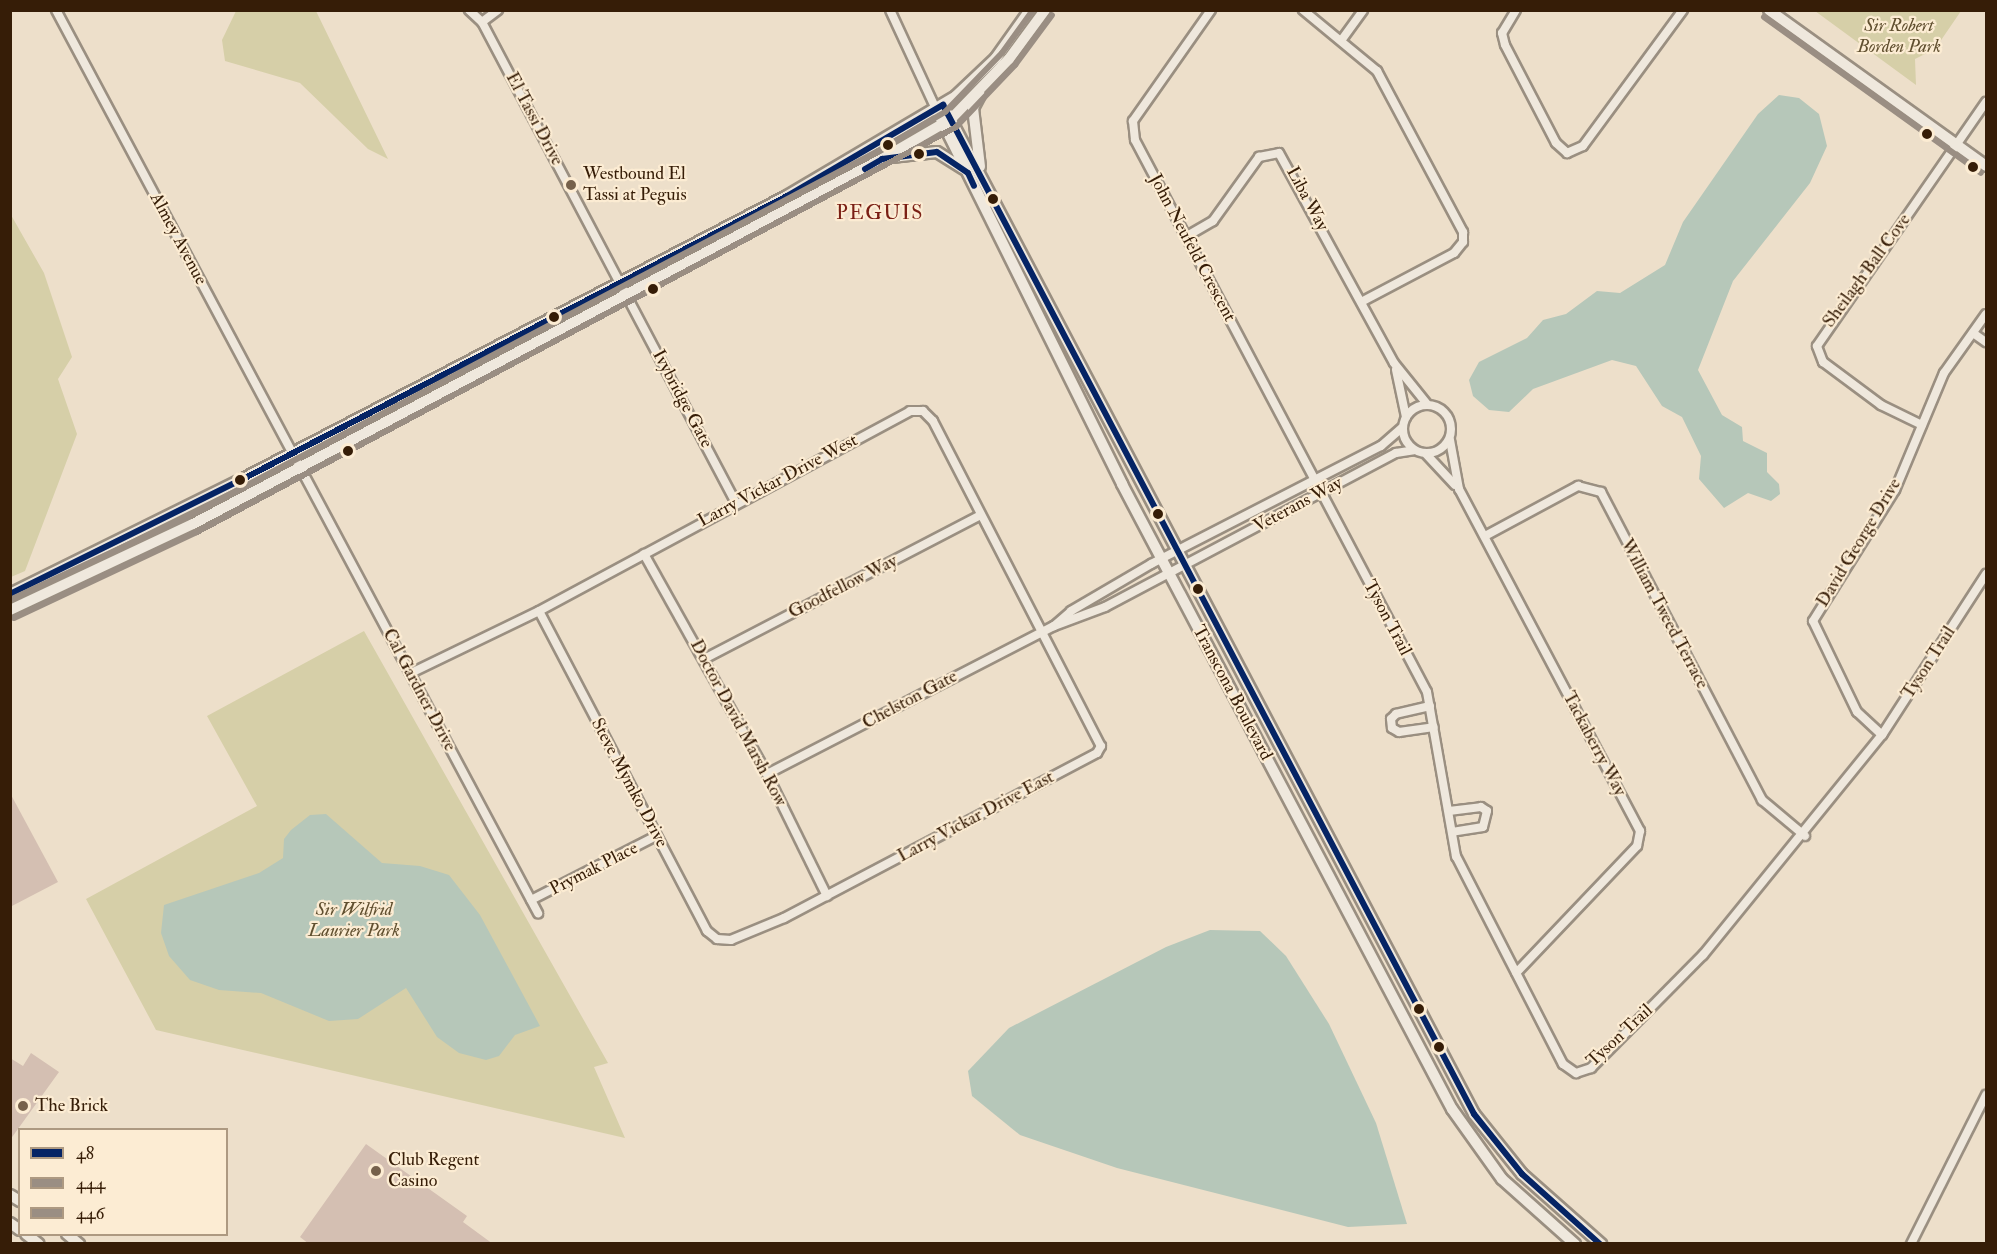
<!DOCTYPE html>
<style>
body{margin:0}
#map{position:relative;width:1997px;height:1254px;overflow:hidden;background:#eddfca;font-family:"IM FELL Double Pica",serif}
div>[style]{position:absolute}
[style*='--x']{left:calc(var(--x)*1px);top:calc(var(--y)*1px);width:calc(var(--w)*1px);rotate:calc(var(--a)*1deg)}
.green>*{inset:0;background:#d6cfa8}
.water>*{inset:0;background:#b6c7b9}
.building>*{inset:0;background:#d4bfb2}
.roads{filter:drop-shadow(2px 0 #9a8f81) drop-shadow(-2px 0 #9a8f81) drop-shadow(0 2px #9a8f81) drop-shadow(0 -2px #9a8f81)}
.minor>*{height:8px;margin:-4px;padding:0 4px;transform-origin:4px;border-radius:4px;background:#efe8dd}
.minor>.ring{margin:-4px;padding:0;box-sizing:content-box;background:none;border:8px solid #efe8dd;border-radius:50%}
.tertiary>*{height:10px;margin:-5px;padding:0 5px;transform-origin:5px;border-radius:5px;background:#efe8dd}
.secondary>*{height:10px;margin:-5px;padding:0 5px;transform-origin:5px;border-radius:5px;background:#efe8dd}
.bus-1>*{height:6px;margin:-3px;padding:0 3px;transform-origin:3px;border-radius:3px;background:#052465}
.bus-2>*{height:6px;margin:-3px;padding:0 3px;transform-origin:3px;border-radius:3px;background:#9a8e83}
.bus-3>*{height:6px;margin:-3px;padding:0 3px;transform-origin:3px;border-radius:3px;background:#9a8e83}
.dots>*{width:16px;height:16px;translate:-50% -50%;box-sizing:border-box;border:3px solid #fcecd3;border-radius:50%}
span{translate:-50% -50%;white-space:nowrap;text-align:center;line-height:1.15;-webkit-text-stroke:4.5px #fcecd3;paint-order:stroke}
.park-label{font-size:18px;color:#604f2f;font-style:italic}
.street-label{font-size:18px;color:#361d07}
.poi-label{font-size:18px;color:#361d07}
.left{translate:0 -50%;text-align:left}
.neighbourhood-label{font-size:20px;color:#7a1f14;letter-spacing:1.5px}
.frame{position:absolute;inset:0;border:12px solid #361d07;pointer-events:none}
.legend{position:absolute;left:18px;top:1128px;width:210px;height:108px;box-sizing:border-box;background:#fcecd3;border:2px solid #ad9981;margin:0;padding:8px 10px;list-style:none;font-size:18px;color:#361d07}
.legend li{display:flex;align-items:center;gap:12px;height:30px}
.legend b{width:30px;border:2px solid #ad9981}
</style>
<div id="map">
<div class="green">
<i style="clip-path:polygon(236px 11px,316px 11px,388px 159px,368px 149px,300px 83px,225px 61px,222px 40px)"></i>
<i style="clip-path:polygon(1815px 11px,1961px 11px,1935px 49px,1915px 59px,1916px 85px)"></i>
<i style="clip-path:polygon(11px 215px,44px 273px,72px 357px,58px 379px,77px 434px,25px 571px,11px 577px)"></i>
<i style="clip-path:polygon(364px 631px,608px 1063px,594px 1067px,625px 1138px,156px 1030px,86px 899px,257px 806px,207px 716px)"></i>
</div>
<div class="water">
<i style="clip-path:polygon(1779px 95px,1799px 98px,1819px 114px,1827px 146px,1810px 183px,1733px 281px,1698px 370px,1722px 415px,1742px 427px,1743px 441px,1767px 453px,1767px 472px,1779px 484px,1780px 494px,1771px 501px,1748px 493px,1724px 508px,1699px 479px,1701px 456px,1682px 417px,1662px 406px,1636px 366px,1612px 360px,1533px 389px,1509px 412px,1489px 410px,1473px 396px,1469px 380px,1479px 362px,1527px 338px,1543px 320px,1566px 314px,1597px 291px,1620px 293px,1665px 265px,1683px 222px,1758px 114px)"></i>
<i style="clip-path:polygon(326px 814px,382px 863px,420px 866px,449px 875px,480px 915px,540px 1026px,515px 1035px,499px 1056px,486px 1060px,459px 1053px,437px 1037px,406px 988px,358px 1019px,329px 1021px,261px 993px,219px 990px,190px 980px,169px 956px,161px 933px,164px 905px,259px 873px,283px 858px,284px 839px,291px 830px,310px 815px)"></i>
<i style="clip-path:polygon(1210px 930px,1260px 931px,1286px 956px,1329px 1024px,1376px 1123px,1407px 1224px,1348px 1227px,1117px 1168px,1020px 1135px,972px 1096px,968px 1071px,1009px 1028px,1166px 947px)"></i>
</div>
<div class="building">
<i style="clip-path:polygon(10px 793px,58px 882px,10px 907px)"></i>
<i style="clip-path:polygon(31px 1053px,59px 1072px,10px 1140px,10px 1058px,23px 1066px)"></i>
<i style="clip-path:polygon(366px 1144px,467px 1216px,463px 1222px,493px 1244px,309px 1244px,300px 1237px)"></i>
</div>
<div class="roads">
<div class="minor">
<i style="--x:56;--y:10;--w:1024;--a:61.91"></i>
<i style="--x:469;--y:10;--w:18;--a:43"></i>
<i style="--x:482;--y:22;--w:544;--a:62.16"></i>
<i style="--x:890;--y:10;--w:109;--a:65.1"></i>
<i style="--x:1211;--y:10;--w:136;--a:125.1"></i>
<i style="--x:1133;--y:121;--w:19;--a:84"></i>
<i style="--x:1135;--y:140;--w:624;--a:62.12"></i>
<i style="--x:1427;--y:692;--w:167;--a:80"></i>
<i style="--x:1456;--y:856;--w:234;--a:62.8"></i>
<i style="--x:1563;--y:1064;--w:16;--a:35"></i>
<i style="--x:1576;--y:1073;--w:16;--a:-18"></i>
<i style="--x:1591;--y:1068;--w:159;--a:-45.3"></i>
<i style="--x:1703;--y:955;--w:284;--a:-50.9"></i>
<i style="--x:1882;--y:735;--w:192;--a:-57.1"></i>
<i style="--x:1303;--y:10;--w:96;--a:39.5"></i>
<i style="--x:1377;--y:71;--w:183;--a:61.9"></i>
<i style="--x:1463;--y:232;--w:10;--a:90"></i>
<i style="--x:1463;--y:242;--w:14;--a:129"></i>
<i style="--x:1454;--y:253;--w:105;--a:152.2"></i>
<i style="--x:1516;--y:10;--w:27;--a:121"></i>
<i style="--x:1502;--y:33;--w:12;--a:76"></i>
<i style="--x:1505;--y:45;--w:110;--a:62.5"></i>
<i style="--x:1556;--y:143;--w:15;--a:42"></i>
<i style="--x:1567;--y:153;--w:17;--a:-24"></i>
<i style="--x:1583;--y:146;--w:169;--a:-53.7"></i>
<i style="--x:482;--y:22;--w:20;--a:-37"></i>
<i style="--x:1343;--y:38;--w:34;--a:-54"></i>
<i style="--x:1187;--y:236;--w:30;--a:-30"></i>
<i style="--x:1213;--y:221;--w:79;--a:-54.3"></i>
<i style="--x:1259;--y:157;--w:20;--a:-11"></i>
<i style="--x:1279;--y:153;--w:239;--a:61.3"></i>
<i style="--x:1394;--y:363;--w:53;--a:51.2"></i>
<i style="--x:1973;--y:333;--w:16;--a:35"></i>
<i style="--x:1396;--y:370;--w:48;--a:78"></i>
<i class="ring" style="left:1403px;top:405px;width:40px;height:40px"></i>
<i style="--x:1922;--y:425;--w:46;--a:-154"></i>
<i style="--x:1881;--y:405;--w:72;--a:-143.4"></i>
<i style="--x:1823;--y:362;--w:17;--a:-111"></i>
<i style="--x:1817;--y:346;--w:297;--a:-55.3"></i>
<i style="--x:1450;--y:440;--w:50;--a:79.6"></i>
<i style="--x:1459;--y:489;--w:387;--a:62.1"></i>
<i style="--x:1640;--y:831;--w:15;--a:101"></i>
<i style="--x:1637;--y:846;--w:175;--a:133.6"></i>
<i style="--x:1426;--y:454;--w:42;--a:46.9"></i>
<i style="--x:1485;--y:536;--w:106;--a:-28.3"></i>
<i style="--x:1578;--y:486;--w:24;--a:15"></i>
<i style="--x:1601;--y:492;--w:348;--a:62.4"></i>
<i style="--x:1762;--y:800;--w:56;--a:39.9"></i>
<i style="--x:644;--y:554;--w:252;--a:60.8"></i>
<i style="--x:767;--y:774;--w:136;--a:63.8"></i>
<i style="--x:1054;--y:626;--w:54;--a:-20.4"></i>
<i style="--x:1105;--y:607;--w:329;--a:-27.9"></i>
<i style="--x:1396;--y:453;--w:18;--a:-9"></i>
<i style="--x:704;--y:659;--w:312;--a:-27.5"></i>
<i style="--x:411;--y:673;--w:142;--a:-25.8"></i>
<i style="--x:539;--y:611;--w:421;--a:-28.3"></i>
<i style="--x:910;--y:411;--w:13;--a:0"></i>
<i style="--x:923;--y:411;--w:14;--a:45"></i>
<i style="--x:933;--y:421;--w:366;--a:62.7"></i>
<i style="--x:1101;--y:746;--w:8;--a:120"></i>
<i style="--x:1097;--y:753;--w:354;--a:152.2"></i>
<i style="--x:784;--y:918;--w:57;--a:157.5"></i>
<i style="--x:731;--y:940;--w:14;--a:-176"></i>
<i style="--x:717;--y:939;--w:13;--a:-141"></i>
<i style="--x:707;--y:931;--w:361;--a:-117.7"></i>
<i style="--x:1430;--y:706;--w:35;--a:167"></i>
<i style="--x:1396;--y:714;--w:7;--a:135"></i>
<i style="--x:1391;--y:719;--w:9;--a:84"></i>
<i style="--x:1392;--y:728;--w:8;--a:30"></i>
<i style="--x:1399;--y:732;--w:35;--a:-8"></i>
<i style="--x:1882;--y:735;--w:34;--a:-137"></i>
<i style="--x:1857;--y:712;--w:101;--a:-115.8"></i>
<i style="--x:1813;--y:621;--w:155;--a:-58"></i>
<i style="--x:1895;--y:490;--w:127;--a:-67.3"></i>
<i style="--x:1944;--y:373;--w:72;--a:-54.6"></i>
<i style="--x:767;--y:774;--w:323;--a:-27.3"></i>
<i style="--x:1054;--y:626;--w:23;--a:-41"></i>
<i style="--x:1071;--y:611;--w:93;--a:-30.4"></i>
<i style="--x:1151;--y:564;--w:259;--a:-27.2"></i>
<i style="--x:1381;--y:446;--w:28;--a:-41"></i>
<i style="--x:1449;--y:811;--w:32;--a:-7"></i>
<i style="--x:1481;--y:807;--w:7;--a:34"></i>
<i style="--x:1487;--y:811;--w:16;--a:104"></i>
<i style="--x:1483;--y:827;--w:31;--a:171"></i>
<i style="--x:531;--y:900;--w:140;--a:-27.1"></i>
<i style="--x:1911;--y:1244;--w:167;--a:-63.3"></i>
</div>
<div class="tertiary">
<i style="--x:1769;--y:10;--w:267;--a:35.7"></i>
<i style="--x:980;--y:95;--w:15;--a:118"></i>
<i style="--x:973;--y:108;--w:59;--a:83.2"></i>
<i style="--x:943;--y:105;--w:1140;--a:62.24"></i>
<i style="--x:1474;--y:1114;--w:77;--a:51.3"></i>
<i style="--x:1522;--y:1174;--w:106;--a:41.5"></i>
<i style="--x:936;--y:109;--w:419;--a:63.6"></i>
<i style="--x:1122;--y:484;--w:707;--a:62.17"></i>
<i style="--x:1452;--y:1109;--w:86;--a:54.5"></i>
<i style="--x:1502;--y:1179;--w:98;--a:41.7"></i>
<i style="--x:892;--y:157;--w:45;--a:-6.3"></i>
<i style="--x:937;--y:152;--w:32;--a:32"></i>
<i style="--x:10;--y:594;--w:260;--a:-26.3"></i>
<i style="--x:243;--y:479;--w:613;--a:-27.48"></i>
<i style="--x:787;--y:196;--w:196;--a:-30.6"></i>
<i style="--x:956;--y:96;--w:55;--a:-43.5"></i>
<i style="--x:996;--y:58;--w:59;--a:-54.7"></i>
<i style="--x:10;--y:610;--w:202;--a:-25.2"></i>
<i style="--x:193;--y:524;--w:780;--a:-27.91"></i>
<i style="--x:882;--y:159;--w:80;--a:-30.1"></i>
<i style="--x:951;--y:119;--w:83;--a:-46"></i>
<i style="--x:1009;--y:59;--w:61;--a:-53.7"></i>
</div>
<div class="secondary">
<i style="--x:10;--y:1195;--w:12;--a:31"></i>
<i style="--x:10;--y:1223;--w:12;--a:35"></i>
<i style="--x:26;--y:1234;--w:16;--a:38"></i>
<i style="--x:67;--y:1234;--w:16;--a:40"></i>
</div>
</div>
<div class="bus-1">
<i style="--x:865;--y:169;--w:20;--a:-30"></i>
<i style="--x:882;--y:159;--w:55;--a:-7.3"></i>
<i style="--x:937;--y:152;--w:37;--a:34"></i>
<i style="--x:968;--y:173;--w:14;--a:65"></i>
<i style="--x:10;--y:594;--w:260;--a:-26.3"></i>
<i style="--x:243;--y:479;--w:613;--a:-27.48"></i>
<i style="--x:787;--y:196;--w:181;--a:-30.3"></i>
<i style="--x:943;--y:105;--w:1140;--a:62.24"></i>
<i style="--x:1474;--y:1114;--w:77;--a:51.3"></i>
<i style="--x:1522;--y:1174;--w:105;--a:41.9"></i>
</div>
<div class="bus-2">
<i style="--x:1764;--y:17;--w:267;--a:35.7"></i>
<i style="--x:14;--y:618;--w:202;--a:-25.2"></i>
<i style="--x:197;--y:532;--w:860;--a:-28.08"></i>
<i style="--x:956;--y:127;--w:86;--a:-46.4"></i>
<i style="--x:1015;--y:65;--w:62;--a:-53.5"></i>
</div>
<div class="bus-3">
<i style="--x:10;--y:600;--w:198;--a:-25.1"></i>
<i style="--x:189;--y:516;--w:780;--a:-27.91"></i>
<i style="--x:878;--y:151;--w:78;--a:-30.2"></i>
<i style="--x:945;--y:112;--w:82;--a:-46"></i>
<i style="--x:1002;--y:53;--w:53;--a:-54.2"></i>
</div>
<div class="dots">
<i style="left:1927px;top:134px;background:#361d07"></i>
<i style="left:888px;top:145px;background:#361d07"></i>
<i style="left:919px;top:154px;background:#361d07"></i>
<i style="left:1973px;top:167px;background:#361d07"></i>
<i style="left:571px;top:185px;background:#76614b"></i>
<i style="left:993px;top:199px;background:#361d07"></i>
<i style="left:653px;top:289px;background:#361d07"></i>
<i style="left:554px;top:317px;background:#361d07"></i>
<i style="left:348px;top:451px;background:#361d07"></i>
<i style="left:240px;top:480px;background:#361d07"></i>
<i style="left:1158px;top:514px;background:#361d07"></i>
<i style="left:1198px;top:589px;background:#361d07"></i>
<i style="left:1419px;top:1009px;background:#361d07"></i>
<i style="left:1439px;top:1047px;background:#361d07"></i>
<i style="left:23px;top:1106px;background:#76614b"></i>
<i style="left:376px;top:1171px;background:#76614b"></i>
</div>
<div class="park-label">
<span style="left:1899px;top:37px">Sir Robert<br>Borden Park</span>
<span style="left:354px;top:921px">Sir Wilfrid<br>Laurier Park</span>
</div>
<div class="street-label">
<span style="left:534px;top:119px;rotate:62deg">El Tassi Drive</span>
<span style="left:1307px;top:199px;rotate:62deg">Liba Way</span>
<span style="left:178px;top:239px;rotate:62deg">Almey Avenue</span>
<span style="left:1192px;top:248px;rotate:62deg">John Neufeld Crescent</span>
<span style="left:1867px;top:271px;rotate:-54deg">Sheilagh Ball Cove</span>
<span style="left:682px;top:399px;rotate:62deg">Ivybridge Gate</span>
<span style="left:778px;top:481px;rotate:-28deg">Larry Vickar Drive West</span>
<span style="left:1298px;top:505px;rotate:-28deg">Veterans Way</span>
<span style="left:1859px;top:543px;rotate:-59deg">David George Drive</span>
<span style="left:843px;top:587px;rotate:-27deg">Goodfellow Way</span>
<span style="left:1664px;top:614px;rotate:62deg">William Tweed Terrace</span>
<span style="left:1387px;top:618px;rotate:62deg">Tyson Trail</span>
<span style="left:1929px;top:663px;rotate:-57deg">Tyson Trail</span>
<span style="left:419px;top:690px;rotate:62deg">Cal Gardner Drive</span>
<span style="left:1232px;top:693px;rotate:62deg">Transcona Boulevard</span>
<span style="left:910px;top:700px;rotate:-28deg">Chelston Gate</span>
<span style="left:738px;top:723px;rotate:62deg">Doctor David Marsh Row</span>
<span style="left:1594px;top:744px;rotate:62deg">Tackaberry Way</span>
<span style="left:629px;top:783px;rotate:62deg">Steve Mymko Drive</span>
<span style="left:976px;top:817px;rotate:-28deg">Larry Vickar Drive East</span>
<span style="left:594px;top:869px;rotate:-27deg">Prymak Place</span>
<span style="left:1620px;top:1036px;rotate:-43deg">Tyson Trail</span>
</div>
<div class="poi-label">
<span class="left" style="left:583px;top:185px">Westbound El<br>Tassi at Peguis</span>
<span class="left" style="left:35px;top:1106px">The Brick</span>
<span class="left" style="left:388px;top:1171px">Club Regent<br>Casino</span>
</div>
<div class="neighbourhood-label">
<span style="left:880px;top:212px">PEGUIS</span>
</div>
<div class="frame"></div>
<ul class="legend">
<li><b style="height:8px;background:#052465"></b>48</li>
<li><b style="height:8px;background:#9a8e83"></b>444</li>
<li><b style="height:8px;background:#9a8e83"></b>446</li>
</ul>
</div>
